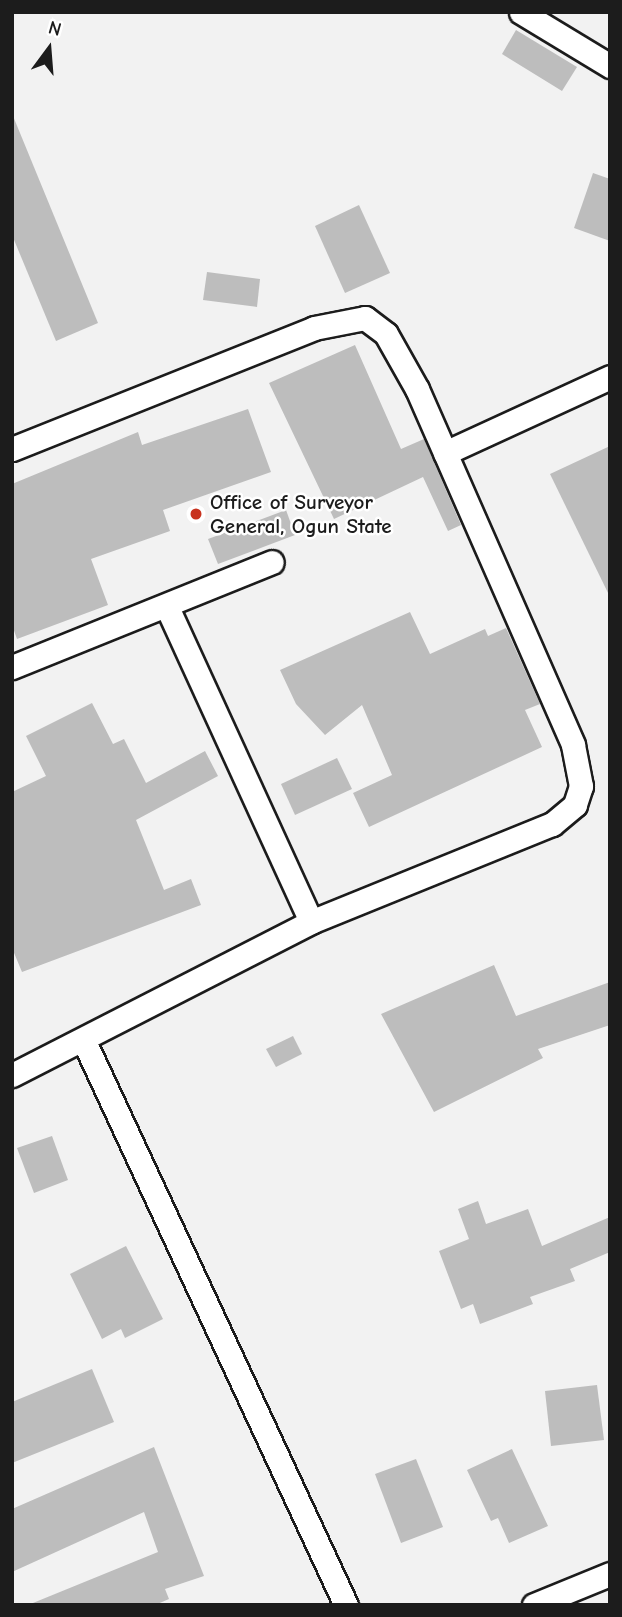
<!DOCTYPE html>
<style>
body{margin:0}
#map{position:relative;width:622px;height:1617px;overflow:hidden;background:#f2f2f2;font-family:"Comic Neue",sans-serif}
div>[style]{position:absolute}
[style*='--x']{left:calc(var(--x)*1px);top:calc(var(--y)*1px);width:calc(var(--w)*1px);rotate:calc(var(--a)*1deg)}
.building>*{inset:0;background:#bdbdbd}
.roads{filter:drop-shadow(2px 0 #1c1c1c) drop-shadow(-2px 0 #1c1c1c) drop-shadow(0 2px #1c1c1c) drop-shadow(0 -2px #1c1c1c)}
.street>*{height:23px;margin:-11.5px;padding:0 11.5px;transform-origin:11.5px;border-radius:11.5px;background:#fff}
.dots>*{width:19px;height:19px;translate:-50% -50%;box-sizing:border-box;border:4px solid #fff;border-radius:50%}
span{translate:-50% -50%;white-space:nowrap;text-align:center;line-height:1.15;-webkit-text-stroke:5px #fff;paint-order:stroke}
.poi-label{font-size:21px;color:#1c1c1c;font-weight:700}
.left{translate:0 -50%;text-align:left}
.frame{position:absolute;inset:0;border:14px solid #1c1c1c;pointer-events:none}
.north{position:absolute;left:14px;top:14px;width:70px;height:70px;-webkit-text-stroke:5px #fff;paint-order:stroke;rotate:16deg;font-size:19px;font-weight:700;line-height:28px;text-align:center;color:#1c1c1c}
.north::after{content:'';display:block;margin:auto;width:24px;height:32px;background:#1c1c1c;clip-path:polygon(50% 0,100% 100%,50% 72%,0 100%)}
</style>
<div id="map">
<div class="building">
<i style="clip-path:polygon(516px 30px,577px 67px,562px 91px,502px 54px)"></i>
<i style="clip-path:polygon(13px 116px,98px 323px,56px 341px,12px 235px)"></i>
<i style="clip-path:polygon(593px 173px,610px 179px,610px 241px,574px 228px)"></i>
<i style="clip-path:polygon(359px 205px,390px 273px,345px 293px,315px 226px)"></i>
<i style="clip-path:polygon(207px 272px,260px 279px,257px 307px,203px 300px)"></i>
<i style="clip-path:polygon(355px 345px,401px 449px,424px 439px,461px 525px,448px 531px,423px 477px,334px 519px,269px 383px)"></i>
<i style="clip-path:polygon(248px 409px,271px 472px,163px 510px,170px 531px,91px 559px,108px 605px,17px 639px,12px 625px,12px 484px,138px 432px,142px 445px)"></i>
<i style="clip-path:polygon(610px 446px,610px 597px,550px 474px)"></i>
<i style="clip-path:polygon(286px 510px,295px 535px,218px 564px,208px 539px)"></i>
<i style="clip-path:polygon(410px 612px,430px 654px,485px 629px,488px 636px,506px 628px,540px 704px,525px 710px,542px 747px,369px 827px,353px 793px,392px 775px,362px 705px,325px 735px,296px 704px,280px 670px)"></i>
<i style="clip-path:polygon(92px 703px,113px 744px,124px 739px,146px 783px,205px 751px,218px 776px,136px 820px,164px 890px,191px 879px,201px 905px,22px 972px,12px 948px,12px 792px,46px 776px,26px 736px)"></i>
<i style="clip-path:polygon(337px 758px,352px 789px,295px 815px,281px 784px)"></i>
<i style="clip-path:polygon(494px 965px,516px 1016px,610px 982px,610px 1025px,538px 1049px,543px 1058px,434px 1112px,381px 1014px)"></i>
<i style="clip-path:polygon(293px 1036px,302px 1054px,276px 1067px,266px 1049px)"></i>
<i style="clip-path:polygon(52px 1136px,68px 1180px,34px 1193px,17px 1148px)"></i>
<i style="clip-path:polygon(478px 1201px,486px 1224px,528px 1209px,542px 1246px,610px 1217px,610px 1252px,570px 1269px,575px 1281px,530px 1297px,533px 1304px,480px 1324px,473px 1304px,461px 1309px,439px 1251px,469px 1239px,458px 1209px)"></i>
<i style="clip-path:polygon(126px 1246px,163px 1319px,125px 1338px,121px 1329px,102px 1339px,70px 1274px)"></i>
<i style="clip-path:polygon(92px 1369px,114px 1422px,12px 1463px,12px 1402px)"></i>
<i style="clip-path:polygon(597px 1385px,604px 1440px,551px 1446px,545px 1391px)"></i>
<i style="clip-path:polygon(154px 1447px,204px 1576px,165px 1589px,169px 1599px,155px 1605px,28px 1605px,158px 1552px,144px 1512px,12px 1572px,12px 1509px)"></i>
<i style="clip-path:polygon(512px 1449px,548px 1526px,509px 1543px,498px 1518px,491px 1521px,467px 1470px)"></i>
<i style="clip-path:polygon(416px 1459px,443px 1527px,401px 1543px,375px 1474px)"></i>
</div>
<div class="roads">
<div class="street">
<i style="--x:521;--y:12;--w:104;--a:31.2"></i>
<i style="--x:12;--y:449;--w:325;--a:-21.8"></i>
<i style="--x:314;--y:328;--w:52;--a:-11.1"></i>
<i style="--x:365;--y:318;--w:26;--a:37"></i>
<i style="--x:386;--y:334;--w:63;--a:60.6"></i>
<i style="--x:417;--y:389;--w:389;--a:66.3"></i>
<i style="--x:573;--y:745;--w:42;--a:79"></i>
<i style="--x:581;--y:786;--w:20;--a:108"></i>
<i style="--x:575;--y:805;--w:30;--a:140"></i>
<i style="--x:552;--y:824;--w:260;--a:157.9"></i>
<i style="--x:311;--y:922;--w:336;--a:152.9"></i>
<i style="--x:445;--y:453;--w:182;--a:-24.7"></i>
<i style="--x:167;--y:607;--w:346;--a:65.4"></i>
<i style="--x:12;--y:667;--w:280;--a:-22"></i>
<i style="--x:83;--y:1039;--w:624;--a:65.08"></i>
<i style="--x:534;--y:1605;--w:82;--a:-22.2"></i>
</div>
</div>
<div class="dots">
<i style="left:196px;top:514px;background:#c8321e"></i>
</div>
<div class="poi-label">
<span class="left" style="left:210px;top:514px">Office of Surveyor<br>General, Ogun State</span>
</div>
<div class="frame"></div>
<div class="north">N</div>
</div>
